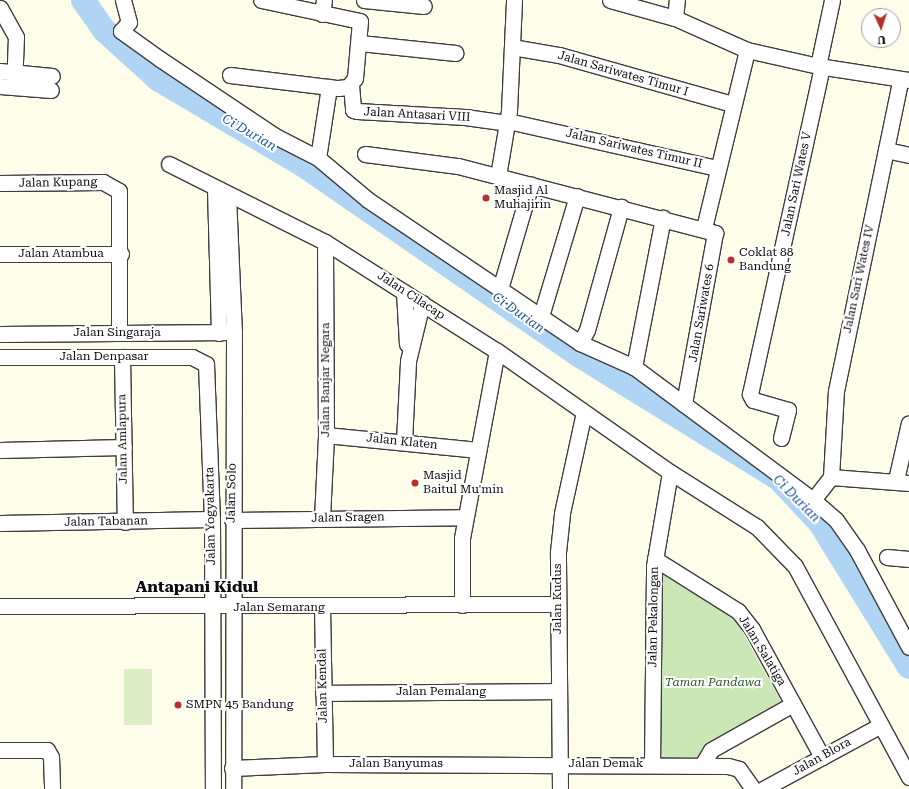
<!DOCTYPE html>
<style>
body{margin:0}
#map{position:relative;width:909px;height:789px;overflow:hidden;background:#fefdea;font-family:"Roboto Serif",serif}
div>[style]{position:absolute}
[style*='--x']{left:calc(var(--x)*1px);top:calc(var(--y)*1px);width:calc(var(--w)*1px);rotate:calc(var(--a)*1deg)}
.green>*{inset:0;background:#cae7b5}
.pitch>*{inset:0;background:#ddeec7}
.river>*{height:24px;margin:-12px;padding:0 12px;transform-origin:12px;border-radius:12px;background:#b0d4f4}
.roads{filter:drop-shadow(1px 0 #3e3e3e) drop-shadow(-1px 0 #3e3e3e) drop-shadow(0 1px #3e3e3e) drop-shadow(0 -1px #3e3e3e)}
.street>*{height:15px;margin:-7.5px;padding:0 7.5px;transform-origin:7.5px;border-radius:7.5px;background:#fff}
.dots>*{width:11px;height:11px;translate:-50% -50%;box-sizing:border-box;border:2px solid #fff;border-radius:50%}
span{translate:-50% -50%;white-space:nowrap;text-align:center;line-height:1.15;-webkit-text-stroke:4px #fff;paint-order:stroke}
.street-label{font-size:12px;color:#0b0b0b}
.poi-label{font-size:12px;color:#0b0b0b}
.left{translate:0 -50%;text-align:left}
.park-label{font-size:12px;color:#25601e;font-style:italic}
.water-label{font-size:13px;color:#195498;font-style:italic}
.district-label{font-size:16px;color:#0b0b0b;font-weight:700}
.north{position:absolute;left:861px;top:8px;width:40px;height:40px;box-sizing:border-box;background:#fff;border:1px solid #9d9d9d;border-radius:50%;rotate:177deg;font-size:11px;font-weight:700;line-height:16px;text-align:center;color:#0b0b0b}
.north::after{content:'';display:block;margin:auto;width:14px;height:18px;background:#b63028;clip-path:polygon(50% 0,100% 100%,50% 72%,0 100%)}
</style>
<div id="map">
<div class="green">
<i style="clip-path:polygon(662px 570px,733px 615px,783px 705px,703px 748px,698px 759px,659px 760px)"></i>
</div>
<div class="pitch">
<i style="clip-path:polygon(124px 669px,152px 669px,152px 725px,124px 725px)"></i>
</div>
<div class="river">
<i style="--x:83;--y:0;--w:38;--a:55"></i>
<i style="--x:105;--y:31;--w:73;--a:42.2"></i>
<i style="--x:159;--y:80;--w:167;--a:30.6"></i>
<i style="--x:303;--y:165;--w:336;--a:34.6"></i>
<i style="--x:580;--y:356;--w:234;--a:31.7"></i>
<i style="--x:779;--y:479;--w:60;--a:47"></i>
<i style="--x:820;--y:523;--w:169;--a:58.3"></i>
</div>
<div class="roads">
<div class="street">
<i style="--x:123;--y:0;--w:23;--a:75"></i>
<i style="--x:129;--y:22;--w:12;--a:132"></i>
<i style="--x:121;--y:31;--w:48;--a:35.7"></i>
<i style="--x:160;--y:59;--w:138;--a:33.8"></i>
<i style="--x:275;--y:136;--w:48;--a:27.1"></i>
<i style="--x:318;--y:158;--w:65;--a:40"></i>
<i style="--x:368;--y:200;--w:256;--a:34"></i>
<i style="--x:580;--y:343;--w:59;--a:24"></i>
<i style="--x:634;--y:367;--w:223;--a:36.6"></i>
<i style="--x:813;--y:500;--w:30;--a:41"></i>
<i style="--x:836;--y:520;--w:37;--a:55"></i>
<i style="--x:857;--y:550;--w:110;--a:61.8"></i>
<i style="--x:364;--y:0;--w:60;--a:5.7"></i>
<i style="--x:610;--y:0;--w:67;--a:15.5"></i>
<i style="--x:675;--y:18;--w:79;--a:24"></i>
<i style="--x:0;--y:8;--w:33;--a:61"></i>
<i style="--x:16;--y:37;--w:50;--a:92.3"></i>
<i style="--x:322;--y:14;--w:14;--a:-82"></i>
<i style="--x:675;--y:18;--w:18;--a:-84"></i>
<i style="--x:360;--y:43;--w:96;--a:6"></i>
<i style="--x:512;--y:47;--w:48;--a:9.7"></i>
<i style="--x:559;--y:55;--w:180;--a:15.8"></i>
<i style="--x:818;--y:66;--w:67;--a:-78"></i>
<i style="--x:0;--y:71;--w:52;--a:5.5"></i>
<i style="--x:230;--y:75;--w:109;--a:6.9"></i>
<i style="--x:338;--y:88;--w:10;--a:-6"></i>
<i style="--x:348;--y:87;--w:11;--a:-52"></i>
<i style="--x:355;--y:78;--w:57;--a:-85"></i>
<i style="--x:360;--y:21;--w:101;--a:-168"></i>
<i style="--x:351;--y:85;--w:25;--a:85"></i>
<i style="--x:353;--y:110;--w:4;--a:14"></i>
<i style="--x:357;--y:111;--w:108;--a:3.2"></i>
<i style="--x:465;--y:117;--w:42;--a:8.1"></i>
<i style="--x:0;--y:86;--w:51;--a:4.5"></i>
<i style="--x:508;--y:121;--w:214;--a:12.7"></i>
<i style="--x:886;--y:150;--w:24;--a:12"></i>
<i style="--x:365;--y:154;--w:94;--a:7.4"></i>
<i style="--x:458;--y:166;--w:266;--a:14.6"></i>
<i style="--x:715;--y:233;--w:174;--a:100.3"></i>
<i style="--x:318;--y:158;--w:72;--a:-81.2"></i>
<i style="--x:169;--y:164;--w:174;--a:26.6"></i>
<i style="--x:325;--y:242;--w:204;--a:32.4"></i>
<i style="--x:497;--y:351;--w:211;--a:35"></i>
<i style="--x:670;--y:472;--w:103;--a:32.3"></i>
<i style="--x:757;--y:527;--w:54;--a:45.7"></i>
<i style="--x:795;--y:566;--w:240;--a:61.6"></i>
<i style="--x:498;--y:176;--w:66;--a:-80.4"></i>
<i style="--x:509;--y:111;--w:111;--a:-87.4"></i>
<i style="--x:0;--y:183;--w:103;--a:-0.6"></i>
<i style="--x:103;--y:182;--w:18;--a:29"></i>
<i style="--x:119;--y:191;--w:142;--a:90"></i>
<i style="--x:215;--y:189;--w:144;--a:88.4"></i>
<i style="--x:228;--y:196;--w:136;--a:87.5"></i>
<i style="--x:234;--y:332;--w:457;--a:90.1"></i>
<i style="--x:704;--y:228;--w:183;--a:-76.4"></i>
<i style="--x:747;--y:50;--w:73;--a:12.7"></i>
<i style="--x:818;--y:66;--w:91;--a:8.8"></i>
<i style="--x:0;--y:254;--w:121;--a:0"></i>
<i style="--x:500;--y:289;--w:109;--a:-73.6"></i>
<i style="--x:404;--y:292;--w:52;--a:86.7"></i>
<i style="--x:541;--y:316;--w:125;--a:-73.3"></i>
<i style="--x:0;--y:334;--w:234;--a:-0.5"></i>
<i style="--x:580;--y:343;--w:15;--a:-62"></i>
<i style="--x:587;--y:330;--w:128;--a:-74.5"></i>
<i style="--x:0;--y:357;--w:192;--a:0"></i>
<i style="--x:192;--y:357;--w:16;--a:27"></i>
<i style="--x:206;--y:364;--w:155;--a:87.8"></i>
<i style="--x:212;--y:519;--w:270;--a:89.8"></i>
<i style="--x:122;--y:357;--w:165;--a:89"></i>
<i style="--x:634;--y:367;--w:152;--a:-79"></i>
<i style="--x:326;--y:435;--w:153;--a:5.6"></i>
<i style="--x:781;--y:438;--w:29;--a:-76"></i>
<i style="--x:788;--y:410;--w:36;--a:-164"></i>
<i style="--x:753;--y:400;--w:7;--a:-117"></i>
<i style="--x:750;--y:394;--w:335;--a:-77.6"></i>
<i style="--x:404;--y:441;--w:80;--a:-87.1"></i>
<i style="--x:408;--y:361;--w:60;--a:-76.4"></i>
<i style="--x:0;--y:450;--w:124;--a:-1.4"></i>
<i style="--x:831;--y:477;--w:86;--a:-86.7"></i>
<i style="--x:836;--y:391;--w:317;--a:-78.3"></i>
<i style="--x:831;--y:477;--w:78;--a:4.4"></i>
<i style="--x:896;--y:480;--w:58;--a:-77.2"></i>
<i style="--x:813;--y:500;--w:29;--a:-52"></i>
<i style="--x:322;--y:518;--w:83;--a:-87.2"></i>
<i style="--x:326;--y:435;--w:193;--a:-90.3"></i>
<i style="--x:232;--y:520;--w:233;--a:-0.7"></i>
<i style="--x:0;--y:523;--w:212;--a:-1.1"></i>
<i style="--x:887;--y:557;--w:22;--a:5"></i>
<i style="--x:655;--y:559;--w:98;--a:32.1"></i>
<i style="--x:738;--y:611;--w:23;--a:52"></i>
<i style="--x:752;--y:629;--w:146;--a:61.3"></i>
<i style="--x:462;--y:605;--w:67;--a:-90"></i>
<i style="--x:462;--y:538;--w:190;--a:-79.4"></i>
<i style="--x:0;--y:606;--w:558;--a:-0.21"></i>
<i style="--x:322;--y:607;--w:157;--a:88.9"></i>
<i style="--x:323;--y:693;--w:235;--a:-0.5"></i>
<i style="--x:0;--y:750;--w:47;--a:0"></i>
<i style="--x:47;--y:750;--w:8;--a:60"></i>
<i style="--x:51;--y:757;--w:32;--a:88"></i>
<i style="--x:652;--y:764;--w:198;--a:-89.4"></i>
<i style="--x:654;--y:566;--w:95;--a:-80.3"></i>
<i style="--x:702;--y:765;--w:17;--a:-59"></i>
<i style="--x:711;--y:750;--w:94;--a:-29.3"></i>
<i style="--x:232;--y:768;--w:93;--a:-2.5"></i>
<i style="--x:325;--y:764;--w:403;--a:0.3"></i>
<i style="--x:728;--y:766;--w:11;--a:15"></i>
<i style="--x:739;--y:769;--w:24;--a:55"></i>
<i style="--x:560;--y:789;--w:237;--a:-90.5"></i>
<i style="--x:558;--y:552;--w:39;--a:-84"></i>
<i style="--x:562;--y:513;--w:103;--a:-77.7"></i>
<i style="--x:763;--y:789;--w:134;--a:-28.5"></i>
</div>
</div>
<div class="dots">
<i style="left:486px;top:198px;background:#b63028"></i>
<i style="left:731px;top:260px;background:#b63028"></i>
<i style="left:415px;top:483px;background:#b63028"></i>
<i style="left:178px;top:705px;background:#b63028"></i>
</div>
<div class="street-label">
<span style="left:623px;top:74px;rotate:16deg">Jalan Sariwates Timur I</span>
<span style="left:417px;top:115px;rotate:3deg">Jalan Antasari VIII</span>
<span style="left:634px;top:149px;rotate:13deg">Jalan Sariwates Timur II</span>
<span style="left:58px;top:183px;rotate:-1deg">Jalan Kupang</span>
<span style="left:797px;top:184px;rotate:-78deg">Jalan Sari Wates V</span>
<span style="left:61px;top:254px">Jalan Atambua</span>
<span style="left:859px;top:279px;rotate:-78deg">Jalan Sari Wates IV</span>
<span style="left:411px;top:296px;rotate:33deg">Jalan Cilacap</span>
<span style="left:702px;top:313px;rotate:-80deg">Jalan Sariwates 6</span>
<span style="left:117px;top:333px">Jalan Singaraja</span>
<span style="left:104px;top:357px">Jalan Denpasar</span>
<span style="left:326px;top:380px;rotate:-90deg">Jalan Banjar Negara</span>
<span style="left:123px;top:439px;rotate:-91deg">Jalan Amlapura</span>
<span style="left:402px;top:442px;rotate:6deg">Jalan Klaten</span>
<span style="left:232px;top:493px;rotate:-89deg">Jalan Solo</span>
<span style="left:211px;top:516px;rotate:-91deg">Jalan Yogyakarta</span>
<span style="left:348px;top:518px;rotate:-1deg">Jalan Sragen</span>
<span style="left:106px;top:522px;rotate:-1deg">Jalan Tabanan</span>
<span style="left:558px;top:599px;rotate:-90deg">Jalan Kudus</span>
<span style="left:279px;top:608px">Jalan Semarang</span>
<span style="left:654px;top:617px;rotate:-89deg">Jalan Pekalongan</span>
<span style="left:762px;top:651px;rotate:59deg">Jalan Salatiga</span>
<span style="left:323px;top:686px;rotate:-91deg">Jalan Kendal</span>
<span style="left:441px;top:692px">Jalan Pemalang</span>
<span style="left:822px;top:757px;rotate:-29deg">Jalan Blora</span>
<span style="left:396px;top:764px">Jalan Banyumas</span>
<span style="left:606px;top:764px">Jalan Demak</span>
</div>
<div class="poi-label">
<span class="left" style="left:494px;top:198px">Masjid Al<br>Muhajirin</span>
<span class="left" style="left:739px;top:260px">Coklat 88<br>Bandung</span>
<span class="left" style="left:423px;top:483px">Masjid<br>Baitul Mu'min</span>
<span class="left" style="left:186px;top:705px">SMPN 45 Bandung</span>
</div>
<div class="park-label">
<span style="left:713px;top:683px">Taman Pandawa</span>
</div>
<div class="water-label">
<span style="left:249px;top:133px;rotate:30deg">Ci Durian</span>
<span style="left:518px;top:313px;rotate:35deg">Ci Durian</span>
<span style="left:796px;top:499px;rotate:45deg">Ci Durian</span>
</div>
<div class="district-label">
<span style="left:197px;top:587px">Antapani Kidul</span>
</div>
<div class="north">U</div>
</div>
